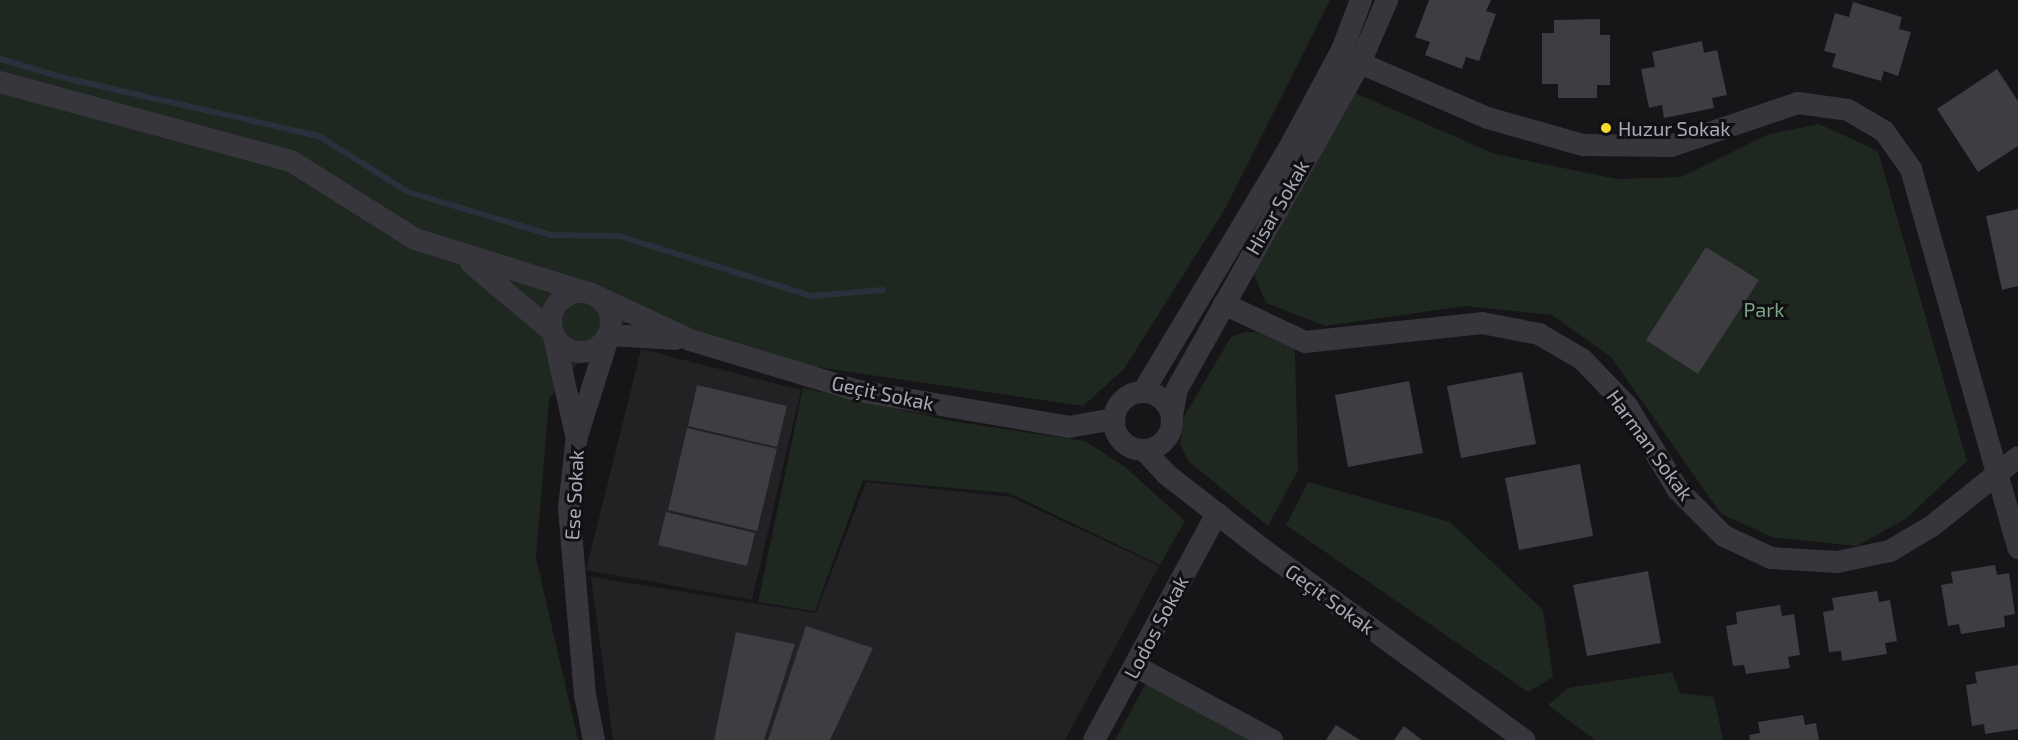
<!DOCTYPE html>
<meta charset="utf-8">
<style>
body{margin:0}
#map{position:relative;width:2018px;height:740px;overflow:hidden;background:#161517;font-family:"Exo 2",sans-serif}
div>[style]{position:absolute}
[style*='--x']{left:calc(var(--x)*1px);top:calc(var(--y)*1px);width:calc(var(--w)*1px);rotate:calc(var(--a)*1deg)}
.built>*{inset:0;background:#222124}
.green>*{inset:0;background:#1f2721}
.stream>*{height:6px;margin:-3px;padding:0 3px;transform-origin:3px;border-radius:3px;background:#2b313c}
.building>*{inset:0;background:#3d3d42}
.minor>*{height:22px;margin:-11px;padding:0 11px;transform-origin:11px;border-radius:11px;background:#36363c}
.minor>.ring{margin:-11px;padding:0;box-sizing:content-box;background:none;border:22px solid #36363c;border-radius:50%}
.dots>*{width:16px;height:16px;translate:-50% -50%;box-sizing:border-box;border:3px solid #111012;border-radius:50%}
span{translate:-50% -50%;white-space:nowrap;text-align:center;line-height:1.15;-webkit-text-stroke:6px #111012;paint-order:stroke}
.poi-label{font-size:20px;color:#a7a9b8}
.left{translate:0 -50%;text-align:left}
.street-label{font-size:20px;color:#a7a9b8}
.park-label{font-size:20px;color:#7da486}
</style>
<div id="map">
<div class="built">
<i style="clip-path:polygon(641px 349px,801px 390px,752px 600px,586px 570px)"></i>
<i style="clip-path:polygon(866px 482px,1011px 497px,1159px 566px,1065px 740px,613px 740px,591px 577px,816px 613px)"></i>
</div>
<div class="green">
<i style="clip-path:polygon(0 0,1330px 0,1226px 207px,1124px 369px,1083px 406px,809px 366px,633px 320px,604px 331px,549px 399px,536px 558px,578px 740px,0 740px)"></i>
<i style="clip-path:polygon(1353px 92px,1495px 154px,1617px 179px,1681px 177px,1769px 134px,1819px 124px,1878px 151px,1967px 461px,1907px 518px,1857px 546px,1772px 537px,1721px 514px,1611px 357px,1552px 315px,1465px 306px,1325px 326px,1266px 303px,1253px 273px)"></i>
<i style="clip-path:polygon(1244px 332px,1256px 332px,1295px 349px,1298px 470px,1268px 526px,1188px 461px,1180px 443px,1182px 420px,1231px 337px)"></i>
<i style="clip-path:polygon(803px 388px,951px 421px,1085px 441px,1124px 466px,1185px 521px,1160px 565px,1009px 493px,863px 480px,815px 611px,758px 602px)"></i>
<i style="clip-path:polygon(1308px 482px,1450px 522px,1543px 610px,1553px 677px,1528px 692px,1286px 525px)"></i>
<i style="clip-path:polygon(1672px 672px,1680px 693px,1714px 697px,1723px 740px,1595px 740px,1548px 705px,1568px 688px)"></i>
<i style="clip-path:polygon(1145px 685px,1156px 685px,1254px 740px,1115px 740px)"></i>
</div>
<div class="stream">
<i style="--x:0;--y:59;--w:68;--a:16.3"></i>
<i style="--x:65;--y:78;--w:261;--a:12.9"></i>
<i style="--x:319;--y:136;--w:105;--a:32.2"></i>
<i style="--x:408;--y:192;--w:149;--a:16.7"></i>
<i style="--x:551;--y:235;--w:68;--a:0.8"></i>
<i style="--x:619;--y:236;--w:202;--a:17.3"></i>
<i style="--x:812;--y:296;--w:71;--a:-4.8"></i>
</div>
<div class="building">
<i style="clip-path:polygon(1429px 0,1491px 0,1486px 11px,1496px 14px,1479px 61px,1466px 57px,1462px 69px,1425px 55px,1430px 42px,1415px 37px)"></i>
<i style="clip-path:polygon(1853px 2px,1902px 17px,1899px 29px,1911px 32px,1898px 76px,1884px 71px,1881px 81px,1832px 67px,1836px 54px,1824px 51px,1835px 13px,1849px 17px)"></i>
<i style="clip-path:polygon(1600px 19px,1600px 35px,1610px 35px,1610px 85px,1597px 85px,1597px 98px,1558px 98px,1558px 84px,1542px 84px,1542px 33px,1554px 33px,1554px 20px)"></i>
<i style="clip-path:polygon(1702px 41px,1704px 53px,1717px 50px,1727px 95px,1712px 98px,1714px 108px,1664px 118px,1662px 105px,1649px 108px,1641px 69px,1655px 67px,1652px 52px)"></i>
<i style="clip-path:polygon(1997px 69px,2018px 101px,2018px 146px,1978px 172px,1937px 109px)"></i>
<i style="clip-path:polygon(2018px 209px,2018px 286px,2002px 290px,1986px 216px)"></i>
<i style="clip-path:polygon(1706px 247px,1759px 280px,1698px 374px,1646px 340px)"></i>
<i style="clip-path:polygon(1522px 372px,1536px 444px,1461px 458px,1447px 386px)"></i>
<i style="clip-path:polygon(1409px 381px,1423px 453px,1348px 467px,1335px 395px)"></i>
<i style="clip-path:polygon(697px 385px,787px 406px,777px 447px,688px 426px)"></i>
<i style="clip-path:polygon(687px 428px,777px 449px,757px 531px,668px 510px)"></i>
<i style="clip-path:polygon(1580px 464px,1593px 536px,1519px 550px,1505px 478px)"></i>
<i style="clip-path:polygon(666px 512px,755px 533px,747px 566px,658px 545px)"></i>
<i style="clip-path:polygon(1995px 565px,1997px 575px,2009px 573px,2015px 614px,2004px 616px,2005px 627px,1961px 634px,1959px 624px,1948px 626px,1941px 585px,1953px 583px,1951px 572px)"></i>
<i style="clip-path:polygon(1648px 571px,1661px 643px,1587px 656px,1573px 585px)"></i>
<i style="clip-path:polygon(1877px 591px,1879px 602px,1890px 600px,1897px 641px,1885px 643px,1887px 654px,1842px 661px,1841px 651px,1829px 652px,1823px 612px,1834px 610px,1832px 598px)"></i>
<i style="clip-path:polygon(1780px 605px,1782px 616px,1794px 614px,1800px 655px,1788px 657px,1790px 668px,1746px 674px,1744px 665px,1733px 666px,1726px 626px,1737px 624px,1736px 612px)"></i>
<i style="clip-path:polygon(806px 626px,873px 648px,830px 740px,768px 740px)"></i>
<i style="clip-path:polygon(736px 632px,795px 644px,764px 740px,714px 740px)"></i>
<i style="clip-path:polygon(2018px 665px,2018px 729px,1985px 734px,1984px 724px,1972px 726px,1966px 685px,1977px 683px,1975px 672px)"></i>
<i style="clip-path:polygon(1803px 715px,1805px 725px,1816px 723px,1819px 740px,1750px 740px,1749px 735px,1760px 733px,1758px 722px)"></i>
<i style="clip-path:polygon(1336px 725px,1360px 740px,1326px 740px)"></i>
<i style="clip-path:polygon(1404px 726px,1422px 740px,1394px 740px)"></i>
</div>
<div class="minor">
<i style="--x:1342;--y:50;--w:22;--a:36"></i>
<i style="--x:1360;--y:63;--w:139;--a:23.3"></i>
<i style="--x:1488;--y:118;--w:99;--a:15.9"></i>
<i style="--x:1583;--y:145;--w:88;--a:0.7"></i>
<i style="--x:1671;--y:146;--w:134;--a:-18.7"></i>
<i style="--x:1798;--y:103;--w:50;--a:8"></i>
<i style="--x:1848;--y:110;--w:42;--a:30.3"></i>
<i style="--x:1884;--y:131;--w:47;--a:54.6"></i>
<i style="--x:1911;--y:169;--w:394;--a:74.2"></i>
<i style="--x:0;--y:82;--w:302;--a:15.2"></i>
<i style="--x:291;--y:161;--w:146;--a:32.2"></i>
<i style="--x:415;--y:239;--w:178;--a:17.3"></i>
<i style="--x:471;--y:263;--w:107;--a:40.1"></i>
<i style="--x:553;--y:332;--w:106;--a:77.4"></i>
<i class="ring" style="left:551px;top:292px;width:38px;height:38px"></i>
<i style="--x:600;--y:298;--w:99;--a:25"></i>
<i style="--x:690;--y:340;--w:177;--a:16.8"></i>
<i style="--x:859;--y:391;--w:213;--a:9.7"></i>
<i style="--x:1069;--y:427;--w:46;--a:-10.1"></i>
<i style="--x:1224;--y:304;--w:89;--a:25.1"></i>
<i style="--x:1305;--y:342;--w:178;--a:-6.1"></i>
<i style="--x:1482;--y:323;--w:58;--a:10.9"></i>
<i style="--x:1539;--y:334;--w:50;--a:30.2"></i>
<i style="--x:1582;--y:359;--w:65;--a:46.2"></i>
<i style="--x:1627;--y:406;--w:98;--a:58.7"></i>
<i style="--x:1678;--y:490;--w:65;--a:45"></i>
<i style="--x:1724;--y:536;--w:52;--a:25.1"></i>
<i style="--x:1771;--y:558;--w:66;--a:3.5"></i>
<i style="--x:1837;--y:562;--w:54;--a:-11.7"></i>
<i style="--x:1890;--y:551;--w:49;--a:-30.8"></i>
<i style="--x:1932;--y:526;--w:110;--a:-38.7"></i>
<i style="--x:609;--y:335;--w:67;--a:3.4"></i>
<i style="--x:1143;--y:392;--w:292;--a:-59.1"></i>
<i style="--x:1293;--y:141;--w:103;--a:-61.7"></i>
<i style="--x:1342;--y:50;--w:53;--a:-69.2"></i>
<i class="ring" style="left:1114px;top:392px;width:36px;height:36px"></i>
<i style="--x:1172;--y:415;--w:26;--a:-79"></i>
<i style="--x:1177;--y:389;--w:374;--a:-60.7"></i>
<i style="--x:1360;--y:63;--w:69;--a:-66.8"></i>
<i style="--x:1144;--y:450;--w:33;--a:47"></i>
<i style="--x:1166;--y:474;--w:120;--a:37.9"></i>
<i style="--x:1261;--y:548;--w:326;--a:36.1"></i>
<i style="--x:1135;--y:666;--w:156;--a:28.4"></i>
<i style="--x:594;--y:740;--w:46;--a:-101.3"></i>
<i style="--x:585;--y:695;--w:188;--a:-94.9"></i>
<i style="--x:569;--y:508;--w:72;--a:-83.7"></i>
<i style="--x:577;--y:436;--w:106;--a:-72.4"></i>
<i style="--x:1094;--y:740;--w:258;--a:-61.5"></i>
</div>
<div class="dots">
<i style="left:1606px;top:128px;background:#f8d72c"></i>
</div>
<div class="poi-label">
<span class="left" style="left:1618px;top:128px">Huzur Sokak</span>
</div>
<div class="street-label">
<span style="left:1277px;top:207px;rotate:-60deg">Hisar Sokak</span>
<span style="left:883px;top:393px;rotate:12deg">Geçit Sokak</span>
<span style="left:1650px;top:445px;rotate:54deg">Harman Sokak</span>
<span style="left:574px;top:495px;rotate:-87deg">Ese Sokak</span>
<span style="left:1330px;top:599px;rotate:36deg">Geçit Sokak</span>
<span style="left:1156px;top:627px;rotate:-62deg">Lodos Sokak</span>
</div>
<div class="park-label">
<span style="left:1764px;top:309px">Park</span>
</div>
</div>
